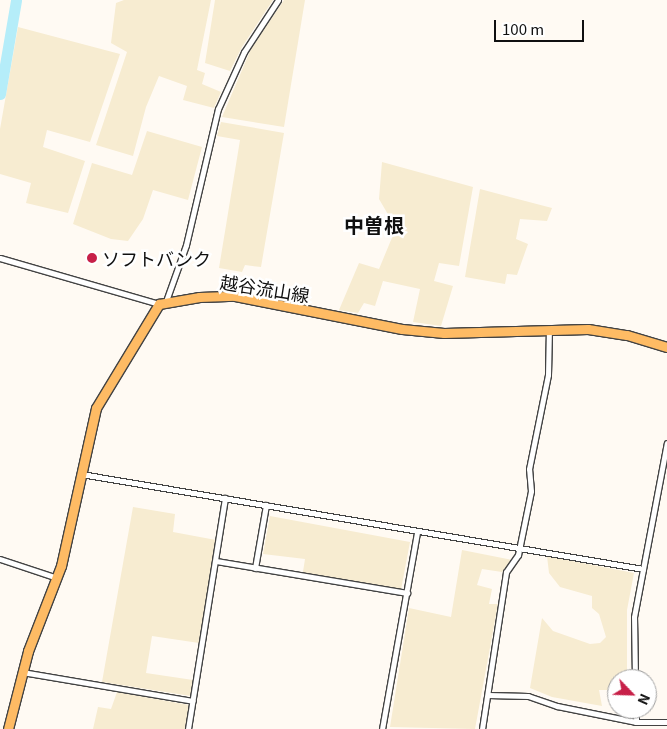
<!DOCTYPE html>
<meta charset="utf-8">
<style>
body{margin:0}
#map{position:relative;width:667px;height:729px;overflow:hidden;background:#fffaf3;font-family:Georgia,"Noto Sans JP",serif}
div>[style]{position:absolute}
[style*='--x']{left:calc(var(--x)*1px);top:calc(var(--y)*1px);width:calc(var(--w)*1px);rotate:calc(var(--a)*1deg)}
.farmland>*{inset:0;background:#f7ecd1}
.river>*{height:11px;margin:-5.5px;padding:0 5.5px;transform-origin:5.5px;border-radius:5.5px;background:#b5edf9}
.roads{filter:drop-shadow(1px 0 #434343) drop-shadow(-1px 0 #434343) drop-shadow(0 1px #434343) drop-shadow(0 -1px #434343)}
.minor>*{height:5px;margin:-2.5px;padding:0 2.5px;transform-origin:2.5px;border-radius:2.5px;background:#fff}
.primary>*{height:9px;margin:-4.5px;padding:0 4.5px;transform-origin:4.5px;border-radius:4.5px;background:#febb64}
.dots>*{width:14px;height:14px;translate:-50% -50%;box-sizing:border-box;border:2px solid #fff;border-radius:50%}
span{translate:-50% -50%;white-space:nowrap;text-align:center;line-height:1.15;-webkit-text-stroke:5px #fff;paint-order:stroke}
.poi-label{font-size:18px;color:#101010}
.left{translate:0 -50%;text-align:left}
.street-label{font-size:18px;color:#101010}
.quarter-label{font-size:20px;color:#101010;font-weight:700}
.north{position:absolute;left:607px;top:669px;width:50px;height:50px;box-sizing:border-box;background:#fff;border:1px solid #9f9f9f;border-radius:50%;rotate:114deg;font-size:14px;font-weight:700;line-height:20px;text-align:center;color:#101010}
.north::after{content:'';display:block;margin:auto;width:18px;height:22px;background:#c72048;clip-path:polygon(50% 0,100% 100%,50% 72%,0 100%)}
.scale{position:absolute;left:494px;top:20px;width:90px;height:22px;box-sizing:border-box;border:2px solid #101010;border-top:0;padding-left:6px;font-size:15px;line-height:18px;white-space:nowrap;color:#101010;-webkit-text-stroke:4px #fff;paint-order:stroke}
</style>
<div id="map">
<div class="farmland">
<i style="clip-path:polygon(124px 0,211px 0,197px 70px,205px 73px,202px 84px,221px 92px,214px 108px,183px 100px,187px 86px,159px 76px,146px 107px,133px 156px,96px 145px,127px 52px,111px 43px,116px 3px)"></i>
<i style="clip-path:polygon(215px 0,273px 0,242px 47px,230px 71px,205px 63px)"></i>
<i style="clip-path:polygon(284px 0,305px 0,284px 127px,222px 117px,251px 49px)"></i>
<i style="clip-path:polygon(18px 27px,120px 54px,90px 142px,47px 130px,43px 147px,85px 161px,68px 213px,26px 203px,31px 183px,0 174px,0 129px)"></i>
<i style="clip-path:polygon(221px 122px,284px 133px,261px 267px,245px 265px,242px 272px,219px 268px,240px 140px,217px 136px)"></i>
<i style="clip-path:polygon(147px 131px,202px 147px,188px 200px,153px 190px,143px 219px,128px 241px,111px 239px,73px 224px,92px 163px,132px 175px)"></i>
<i style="clip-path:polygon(382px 162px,473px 187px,459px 266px,439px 263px,434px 281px,453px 286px,441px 326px,413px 322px,420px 289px,383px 281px,375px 306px,364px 303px,358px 313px,339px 310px,359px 263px,379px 269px,396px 228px,379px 199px)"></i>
<i style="clip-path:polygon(480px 189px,552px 208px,547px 221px,520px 219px,516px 239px,528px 244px,517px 275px,507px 274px,505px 284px,465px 277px)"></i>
<i style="clip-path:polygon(133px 507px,175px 514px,173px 532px,216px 540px,199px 643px,152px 636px,146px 673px,193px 680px,191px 696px,102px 682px)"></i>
<i style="clip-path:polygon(270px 516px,410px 542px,400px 595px,302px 578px,305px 559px,263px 554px)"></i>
<i style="clip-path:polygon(462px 550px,512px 560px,502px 572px,482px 569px,477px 585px,492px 589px,489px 604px,498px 604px,475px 729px,390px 727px,409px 608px,451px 617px)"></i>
<i style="clip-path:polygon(547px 556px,634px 573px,627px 610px,627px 679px,617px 679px,617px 690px,599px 690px,602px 706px,552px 697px,530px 688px,542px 618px,553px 631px,590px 644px,600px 643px,606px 637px,599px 614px,592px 608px,592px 596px,560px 587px,549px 573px)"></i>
<i style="clip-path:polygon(117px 692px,189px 705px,185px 729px,93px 729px,98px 707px,111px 709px)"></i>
</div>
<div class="river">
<i style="--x:0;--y:94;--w:95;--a:-80.3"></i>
</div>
<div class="roads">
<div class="minor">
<i style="--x:0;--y:258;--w:166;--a:16.1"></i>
<i style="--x:166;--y:301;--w:59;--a:-70.3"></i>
<i style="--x:186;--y:245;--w:140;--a:-76.8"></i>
<i style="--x:218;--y:109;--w:63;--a:-65.5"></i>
<i style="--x:244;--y:52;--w:62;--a:-56.8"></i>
<i style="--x:81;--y:474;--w:570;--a:9.59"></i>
<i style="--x:0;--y:559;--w:60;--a:18.4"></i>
<i style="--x:216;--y:561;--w:194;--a:9.5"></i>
<i style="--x:255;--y:568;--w:64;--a:-80.1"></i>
<i style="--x:22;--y:672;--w:173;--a:9.6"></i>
<i style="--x:635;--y:679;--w:62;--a:-90.9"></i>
<i style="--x:634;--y:617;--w:177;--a:-79.3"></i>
<i style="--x:488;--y:695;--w:40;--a:1.4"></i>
<i style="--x:528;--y:696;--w:31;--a:19"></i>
<i style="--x:557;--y:706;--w:81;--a:11.4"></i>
<i style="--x:636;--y:722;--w:13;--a:-90"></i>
<i style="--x:636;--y:722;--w:31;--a:0"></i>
<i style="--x:188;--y:729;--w:234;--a:-80.9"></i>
<i style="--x:382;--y:729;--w:200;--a:-79.9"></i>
<i style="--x:482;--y:729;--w:159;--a:-81.3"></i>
<i style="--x:506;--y:572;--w:21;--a:-55"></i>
<i style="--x:518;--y:555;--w:65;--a:-78.5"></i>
<i style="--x:531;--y:491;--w:22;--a:-95"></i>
<i style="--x:529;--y:469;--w:96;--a:-78.6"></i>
<i style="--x:548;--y:375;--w:46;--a:-88.8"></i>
</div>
<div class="primary">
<i style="--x:8;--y:729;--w:81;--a:-75.6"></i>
<i style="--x:28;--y:651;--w:91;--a:-68.8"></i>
<i style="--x:61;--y:566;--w:162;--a:-77.5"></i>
<i style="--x:96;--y:408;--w:122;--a:-58.8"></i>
<i style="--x:159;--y:304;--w:41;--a:-9.9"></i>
<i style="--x:199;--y:297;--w:36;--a:-2"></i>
<i style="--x:235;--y:296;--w:170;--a:11.2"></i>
<i style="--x:402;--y:329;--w:42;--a:5.4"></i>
<i style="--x:444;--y:333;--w:144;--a:-1.6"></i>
<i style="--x:588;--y:329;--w:39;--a:9"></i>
<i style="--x:627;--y:335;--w:42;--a:16.7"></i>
</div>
</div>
<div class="dots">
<i style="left:92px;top:258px;background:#c72048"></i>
</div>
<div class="poi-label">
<span class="left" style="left:102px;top:258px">ソフトバンク</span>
</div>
<div class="street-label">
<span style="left:265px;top:288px;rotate:9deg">越谷流山線</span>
</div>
<div class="quarter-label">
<span style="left:374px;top:224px">中曽根</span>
</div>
<div class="north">N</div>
<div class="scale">100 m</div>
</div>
